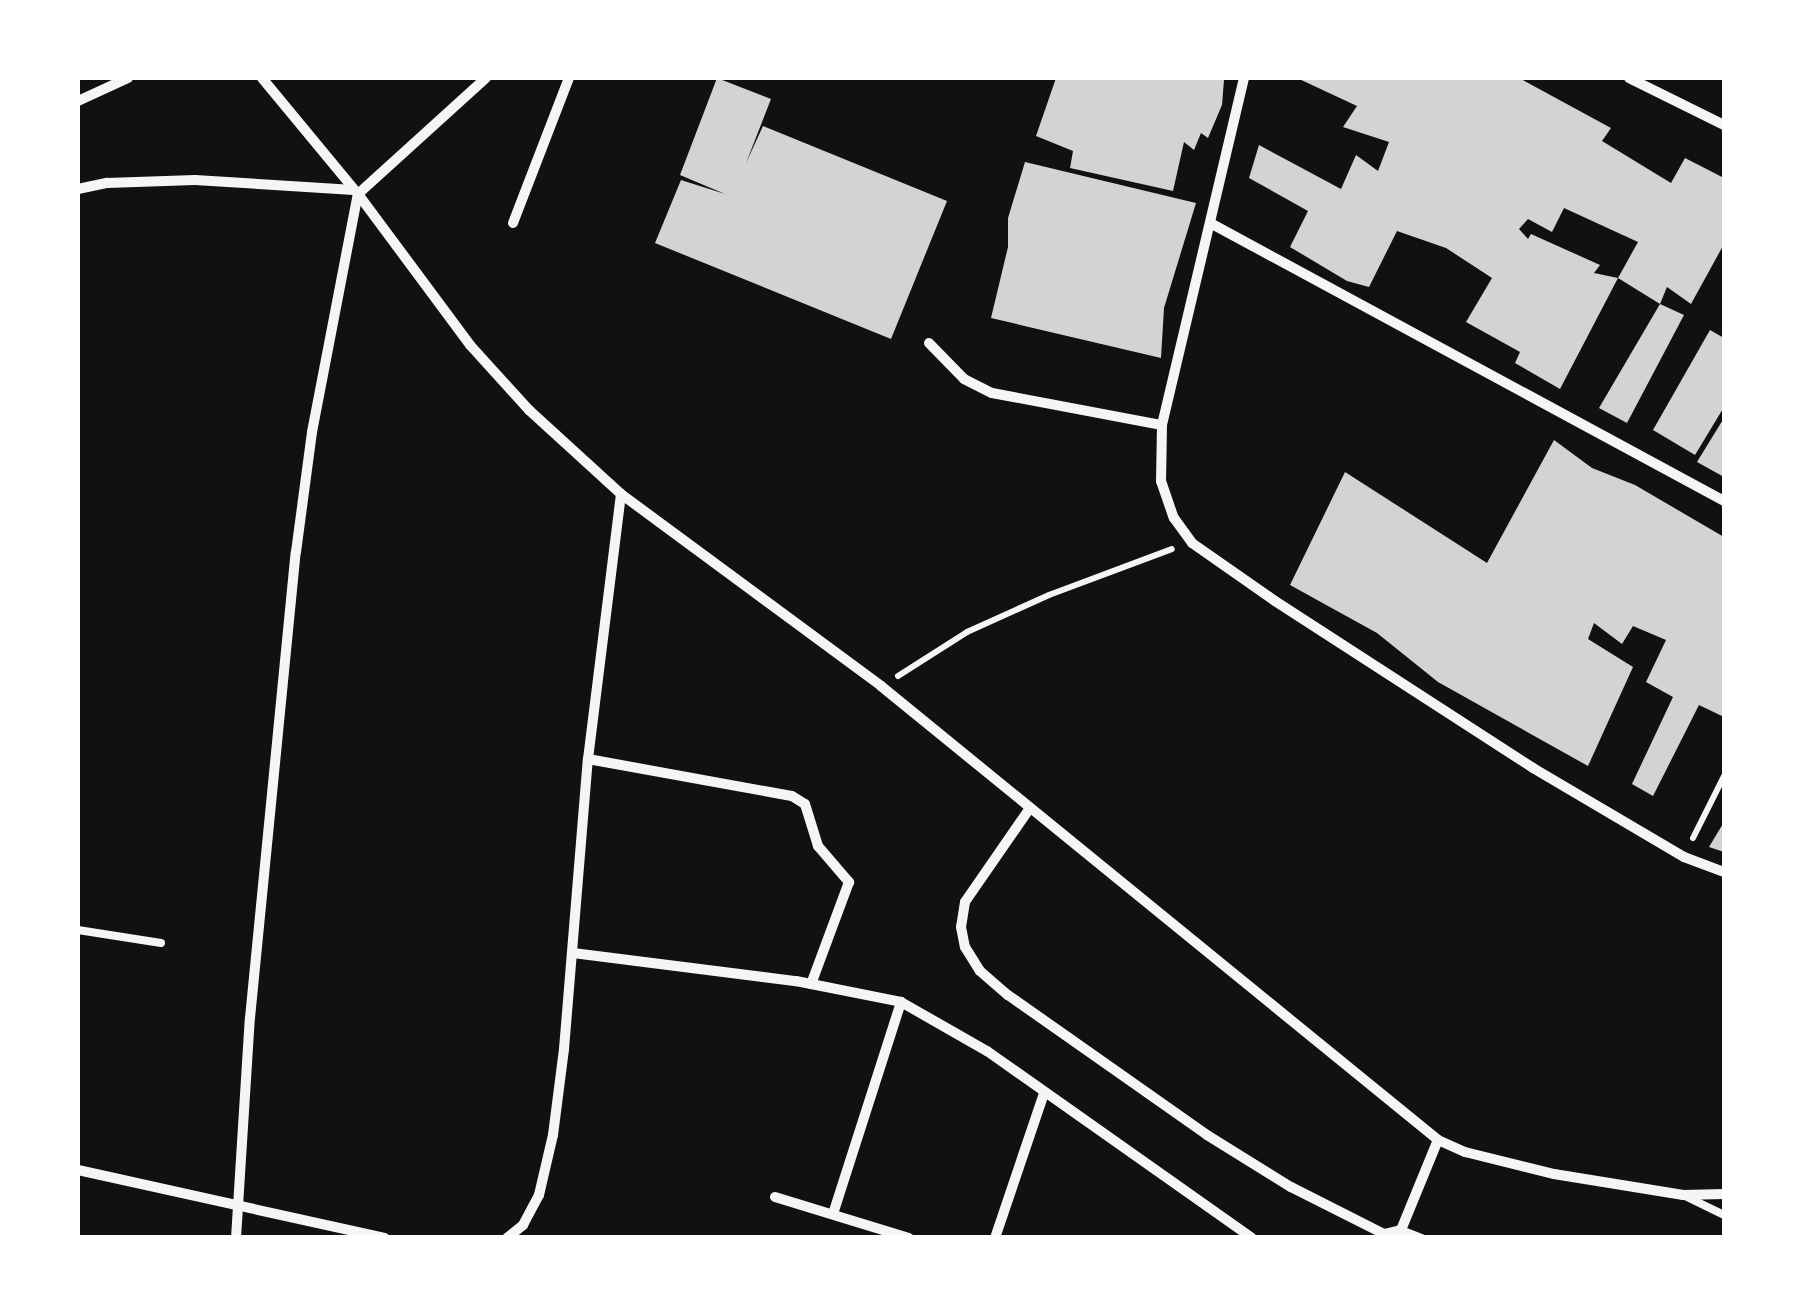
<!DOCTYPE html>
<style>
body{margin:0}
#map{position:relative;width:1802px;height:1315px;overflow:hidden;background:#111;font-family:"Noto Sans",sans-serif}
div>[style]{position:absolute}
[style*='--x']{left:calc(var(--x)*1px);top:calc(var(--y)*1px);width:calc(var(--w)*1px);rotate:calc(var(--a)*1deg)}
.building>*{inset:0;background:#d3d3d3}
.path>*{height:6px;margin:-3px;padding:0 3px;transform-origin:3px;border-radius:3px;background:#f5f5f5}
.service>*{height:8px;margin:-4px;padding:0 4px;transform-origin:4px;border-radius:4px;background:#f5f5f5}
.minor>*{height:10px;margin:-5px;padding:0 5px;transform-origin:5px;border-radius:5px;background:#f5f5f5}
span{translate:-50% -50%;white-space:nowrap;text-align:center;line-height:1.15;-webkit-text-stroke:8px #fff;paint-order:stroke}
.frame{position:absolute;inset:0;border:80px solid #fff;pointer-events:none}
</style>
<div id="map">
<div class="building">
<i style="clip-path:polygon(717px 78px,771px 99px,746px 163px,763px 126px,947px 201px,891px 339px,655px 243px,681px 180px,725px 194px,680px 175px)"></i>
<i style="clip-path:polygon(1056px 78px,1217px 78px,1224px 80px,1222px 105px,1208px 138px,1201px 133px,1194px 150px,1184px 142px,1173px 191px,1070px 168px,1073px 151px,1036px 136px)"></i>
<i style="clip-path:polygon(1297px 78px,1519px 78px,1611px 128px,1602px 141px,1671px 183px,1685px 158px,1724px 178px,1724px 244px,1691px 304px,1667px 287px,1660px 304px,1618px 278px,1638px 242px,1564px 208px,1552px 232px,1528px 219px,1519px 229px,1528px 239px,1531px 234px,1600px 265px,1594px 273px,1618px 278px,1560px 389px,1515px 363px,1520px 352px,1466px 322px,1492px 278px,1446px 248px,1397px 231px,1369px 287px,1347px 281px,1290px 247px,1308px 211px,1249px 178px,1259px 145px,1341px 189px,1356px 155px,1378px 171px,1389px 142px,1343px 127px,1357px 106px)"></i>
<i style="clip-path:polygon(1025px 162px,1196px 203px,1164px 308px,1161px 358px,991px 318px,1008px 247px,1008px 218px)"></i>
<i style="clip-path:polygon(1660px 304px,1684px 315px,1627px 423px,1599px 408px)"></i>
<i style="clip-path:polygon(1710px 330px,1724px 338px,1724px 407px,1695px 455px,1653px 430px)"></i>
<i style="clip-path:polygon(1724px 418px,1724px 477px,1697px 462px)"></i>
<i style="clip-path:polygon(1554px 440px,1592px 468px,1635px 485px,1724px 537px,1724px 717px,1699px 705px,1653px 796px,1632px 784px,1673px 697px,1646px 682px,1666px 640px,1633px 626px,1622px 644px,1594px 623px,1588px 639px,1633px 667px,1588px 766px,1438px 682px,1377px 633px,1290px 585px,1345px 472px,1487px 563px)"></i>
<i style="clip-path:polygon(1724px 822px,1724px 852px,1709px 847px)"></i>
</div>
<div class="path">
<i style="--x:898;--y:676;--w:82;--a:-32.5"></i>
<i style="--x:967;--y:632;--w:90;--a:-24.3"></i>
<i style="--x:1049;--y:595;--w:131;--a:-20.5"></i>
<i style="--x:1693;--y:838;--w:69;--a:-63.4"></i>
</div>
<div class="service">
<i style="--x:78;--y:930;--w:84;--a:8.9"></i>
<i style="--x:1687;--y:1197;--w:41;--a:25.9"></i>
<i style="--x:1401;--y:1230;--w:22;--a:21"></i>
</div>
<div class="minor">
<i style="--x:262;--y:78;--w:151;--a:50.4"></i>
<i style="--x:358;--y:194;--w:188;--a:53.4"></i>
<i style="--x:470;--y:345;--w:88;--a:47.8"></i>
<i style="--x:529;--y:410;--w:125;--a:42.4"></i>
<i style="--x:621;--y:494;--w:323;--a:36.4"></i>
<i style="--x:881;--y:686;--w:719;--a:39.18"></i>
<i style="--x:1438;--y:1140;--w:30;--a:24"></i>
<i style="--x:1465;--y:1152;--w:92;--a:13.9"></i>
<i style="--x:1554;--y:1174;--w:131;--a:9.2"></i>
<i style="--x:1683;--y:1195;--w:41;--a:-1.4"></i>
<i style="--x:1244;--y:78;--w:357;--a:103.3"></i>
<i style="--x:1162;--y:425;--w:56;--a:91"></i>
<i style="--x:1161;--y:481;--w:39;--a:71"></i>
<i style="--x:1174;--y:518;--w:31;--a:54"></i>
<i style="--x:1192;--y:543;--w:101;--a:34.9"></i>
<i style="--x:1275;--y:601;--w:307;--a:32.9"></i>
<i style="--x:1533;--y:768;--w:175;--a:30.5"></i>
<i style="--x:1684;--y:857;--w:43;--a:20.6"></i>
<i style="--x:1629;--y:78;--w:106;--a:26.3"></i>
<i style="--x:78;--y:101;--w:55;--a:-24.7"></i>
<i style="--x:78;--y:189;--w:30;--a:-12"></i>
<i style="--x:107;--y:183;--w:88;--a:-2"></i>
<i style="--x:195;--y:180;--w:159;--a:3.6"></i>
<i style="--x:358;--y:194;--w:173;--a:-42.2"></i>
<i style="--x:513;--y:223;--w:155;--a:-68.9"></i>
<i style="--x:1212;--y:224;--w:582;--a:28.41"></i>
<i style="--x:929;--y:343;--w:50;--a:45.8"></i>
<i style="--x:964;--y:379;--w:31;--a:27"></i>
<i style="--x:992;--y:393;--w:173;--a:10.7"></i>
<i style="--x:588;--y:759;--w:207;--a:10.3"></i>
<i style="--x:792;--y:796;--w:15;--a:32"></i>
<i style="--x:805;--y:804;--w:44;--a:72.8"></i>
<i style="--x:818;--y:846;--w:48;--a:49.3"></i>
<i style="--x:849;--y:882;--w:109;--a:110.4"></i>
<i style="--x:1030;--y:808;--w:114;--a:124.7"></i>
<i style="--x:965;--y:902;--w:25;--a:99"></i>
<i style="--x:961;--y:927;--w:20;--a:79"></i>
<i style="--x:965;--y:947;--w:28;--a:58"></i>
<i style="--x:980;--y:971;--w:37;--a:41"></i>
<i style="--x:1008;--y:995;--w:243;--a:35.1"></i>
<i style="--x:1207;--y:1135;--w:99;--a:31.8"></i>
<i style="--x:1291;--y:1187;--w:104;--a:26.8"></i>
<i style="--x:1384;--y:1234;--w:17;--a:-13"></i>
<i style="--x:1401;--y:1230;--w:97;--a:-67.7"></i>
<i style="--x:573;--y:953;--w:225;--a:7.2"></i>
<i style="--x:796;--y:981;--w:107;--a:11.3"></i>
<i style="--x:901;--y:1002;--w:99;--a:29.7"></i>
<i style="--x:987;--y:1051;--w:324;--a:35.2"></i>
<i style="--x:78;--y:1170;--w:314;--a:12.5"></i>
<i style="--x:775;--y:1197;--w:140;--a:17"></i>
<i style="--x:833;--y:1214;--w:223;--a:-72.2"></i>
<i style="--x:236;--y:1238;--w:220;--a:-86.4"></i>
<i style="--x:250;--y:1018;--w:468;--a:-84.4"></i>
<i style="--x:296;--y:552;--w:121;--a:-82.4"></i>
<i style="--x:312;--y:432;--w:242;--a:-79.1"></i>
<i style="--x:507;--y:1238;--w:21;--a:-39"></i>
<i style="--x:523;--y:1225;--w:34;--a:-62"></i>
<i style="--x:539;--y:1195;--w:62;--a:-76.9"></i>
<i style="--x:553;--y:1135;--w:87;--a:-82.7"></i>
<i style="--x:564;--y:1049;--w:291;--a:-85.3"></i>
<i style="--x:588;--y:759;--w:267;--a:-82.9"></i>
<i style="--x:995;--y:1238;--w:153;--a:-71.3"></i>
</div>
<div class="frame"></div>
</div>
